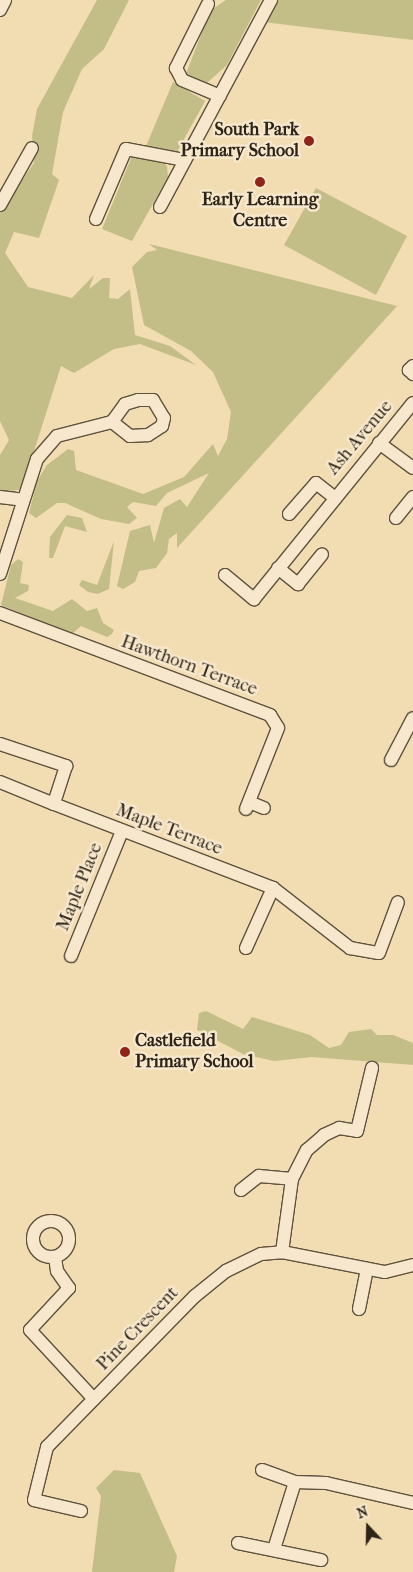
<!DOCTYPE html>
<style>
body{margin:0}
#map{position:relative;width:413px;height:1572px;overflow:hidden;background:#f2dcb2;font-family:"IM FELL French Canon",serif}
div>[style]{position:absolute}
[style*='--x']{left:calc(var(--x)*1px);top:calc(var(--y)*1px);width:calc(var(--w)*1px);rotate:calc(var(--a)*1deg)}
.green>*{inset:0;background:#c3be87}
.roads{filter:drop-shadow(1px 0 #5e523e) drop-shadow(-1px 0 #5e523e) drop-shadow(0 1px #5e523e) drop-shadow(0 -1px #5e523e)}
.street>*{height:12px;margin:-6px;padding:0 6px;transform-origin:6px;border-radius:6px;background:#f7e8cd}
.street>.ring{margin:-6px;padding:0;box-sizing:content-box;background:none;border:12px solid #f7e8cd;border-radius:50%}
.dots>*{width:14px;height:14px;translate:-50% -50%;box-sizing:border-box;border:2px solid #f7e8cd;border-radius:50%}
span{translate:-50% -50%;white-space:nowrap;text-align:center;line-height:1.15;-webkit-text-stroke:5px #f7e8cd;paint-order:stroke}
.poi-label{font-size:18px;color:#2d2418;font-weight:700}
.right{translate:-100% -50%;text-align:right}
.left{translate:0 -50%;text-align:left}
.street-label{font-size:18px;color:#2d2418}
.north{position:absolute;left:343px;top:1502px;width:50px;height:50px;-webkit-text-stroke:4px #f7e8cd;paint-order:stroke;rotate:339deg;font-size:14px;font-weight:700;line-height:20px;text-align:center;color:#2d2418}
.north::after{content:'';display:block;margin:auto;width:18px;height:22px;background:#2d2418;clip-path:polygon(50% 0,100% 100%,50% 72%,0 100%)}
</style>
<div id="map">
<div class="green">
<i style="clip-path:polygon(97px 0,129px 0,104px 49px,82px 69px,63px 112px,52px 174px,59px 180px,39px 238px,14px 232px,5px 253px,28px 287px,72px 298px,94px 275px,89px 289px,103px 278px,110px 278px,109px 298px,118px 299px,130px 289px,135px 335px,170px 346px,196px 365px,140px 344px,114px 349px,74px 373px,61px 366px,22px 489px,0 493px,0 455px,9px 440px,0 421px,0 205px,7px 202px,34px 163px,32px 136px,37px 109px)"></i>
<i style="clip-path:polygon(226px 0,261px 0,227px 65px,207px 83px,186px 74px,210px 11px)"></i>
<i style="clip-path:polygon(273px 0,413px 0,413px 40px,263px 22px)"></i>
<i style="clip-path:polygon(173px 82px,205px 101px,177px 152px,146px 146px)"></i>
<i style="clip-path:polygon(132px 156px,160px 161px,167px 166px,168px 177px,132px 241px,102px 229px)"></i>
<i style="clip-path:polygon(316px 188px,407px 236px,376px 295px,284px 245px)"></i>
<i style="clip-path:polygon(149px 244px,397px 306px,177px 548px,177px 533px,169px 539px,167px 553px,156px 568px,139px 571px,135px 582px,123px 589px,117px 586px,130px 531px,150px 525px,154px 543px,164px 508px,180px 499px,187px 507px,209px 473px,167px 493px,156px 506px,133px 502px,127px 507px,137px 518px,129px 524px,101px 519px,65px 503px,57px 503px,36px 518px,29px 513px,37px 481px,47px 465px,68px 449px,74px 451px,76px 470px,143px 494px,184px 477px,213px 444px,218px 456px,227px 439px,231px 412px,213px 372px,191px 351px,144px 325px,132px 267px,147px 252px,157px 250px)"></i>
<i style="clip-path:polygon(67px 515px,82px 518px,87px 532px,65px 526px,53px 558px,49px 558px,50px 537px)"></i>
<i style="clip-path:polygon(114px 541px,109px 589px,98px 594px,88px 592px,79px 585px,82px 580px,97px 585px)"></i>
<i style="clip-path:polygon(18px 559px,23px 562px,20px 583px,29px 585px,28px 591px,15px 598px,53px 611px,72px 599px,87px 611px,97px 608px,103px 623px,114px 630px,112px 634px,107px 637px,81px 626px,72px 634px,1px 605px,11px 565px)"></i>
<i style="clip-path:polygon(206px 1011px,243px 1029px,252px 1017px,310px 1035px,329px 1048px,341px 1045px,349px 1032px,371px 1029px,377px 1035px,393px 1035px,413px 1043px,413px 1065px,312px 1057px,274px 1061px,243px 1054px,197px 1030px,199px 1013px)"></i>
<i style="clip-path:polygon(114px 1470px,140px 1473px,177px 1556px,174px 1572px,92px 1572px,101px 1496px,96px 1488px)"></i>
</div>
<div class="roads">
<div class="street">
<i style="--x:208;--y:4;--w:72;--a:116.6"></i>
<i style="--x:176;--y:68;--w:13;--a:63"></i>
<i style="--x:182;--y:80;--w:41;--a:22.8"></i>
<i style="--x:0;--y:10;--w:11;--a:-63"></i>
<i style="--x:0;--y:205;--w:65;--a:-60.7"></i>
<i style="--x:160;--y:207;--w:235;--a:-61.8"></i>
<i style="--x:96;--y:219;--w:76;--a:-66.8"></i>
<i style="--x:126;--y:149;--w:60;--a:10.6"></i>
<i style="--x:413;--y:366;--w:6;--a:135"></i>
<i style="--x:409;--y:370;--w:6;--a:45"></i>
<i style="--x:138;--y:400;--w:15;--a:0"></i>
<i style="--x:153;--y:400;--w:21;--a:59"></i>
<i style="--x:164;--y:418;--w:8;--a:104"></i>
<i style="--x:162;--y:426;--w:17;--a:147"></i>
<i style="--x:148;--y:435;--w:18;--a:177"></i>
<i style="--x:130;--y:436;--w:23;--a:-142"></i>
<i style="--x:112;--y:422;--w:22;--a:-54"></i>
<i style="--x:125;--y:404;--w:14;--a:-17"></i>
<i style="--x:379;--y:443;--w:42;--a:36.3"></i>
<i style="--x:0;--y:497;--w:23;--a:7"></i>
<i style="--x:289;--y:514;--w:41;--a:-48.9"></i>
<i style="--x:316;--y:483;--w:23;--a:38"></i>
<i style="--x:396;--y:518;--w:27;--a:-51"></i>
<i style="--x:278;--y:568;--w:26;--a:39"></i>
<i style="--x:298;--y:584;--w:38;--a:-51"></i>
<i style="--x:0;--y:574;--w:121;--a:-72.2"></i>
<i style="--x:37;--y:459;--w:30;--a:-49"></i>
<i style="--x:57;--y:436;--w:57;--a:-14.3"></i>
<i style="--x:225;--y:575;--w:38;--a:40"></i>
<i style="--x:254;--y:599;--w:252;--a:-51"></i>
<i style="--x:0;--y:613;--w:289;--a:20.7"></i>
<i style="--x:270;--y:715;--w:15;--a:58"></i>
<i style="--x:278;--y:728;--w:87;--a:111.6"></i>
<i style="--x:0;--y:744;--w:70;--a:18.4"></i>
<i style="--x:66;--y:766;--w:40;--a:108"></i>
<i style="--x:54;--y:804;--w:235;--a:21"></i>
<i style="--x:273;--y:888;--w:98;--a:37.9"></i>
<i style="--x:350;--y:948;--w:29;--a:10"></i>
<i style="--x:379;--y:953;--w:54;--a:-69.6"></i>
<i style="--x:391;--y:760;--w:47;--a:-62.4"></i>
<i style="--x:0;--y:782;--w:58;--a:22.2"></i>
<i style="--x:249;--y:802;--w:16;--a:22"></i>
<i style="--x:246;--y:948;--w:66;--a:-65.8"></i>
<i style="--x:71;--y:956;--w:135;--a:-67.8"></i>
<i style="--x:292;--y:1179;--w:33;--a:-63"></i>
<i style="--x:307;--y:1150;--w:23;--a:-41"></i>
<i style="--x:324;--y:1135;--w:17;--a:-25"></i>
<i style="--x:339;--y:1128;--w:18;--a:9"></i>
<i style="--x:357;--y:1131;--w:65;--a:-76.6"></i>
<i style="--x:241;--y:1190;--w:23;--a:-38"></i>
<i style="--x:259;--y:1176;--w:33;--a:5"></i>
<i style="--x:292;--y:1179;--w:74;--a:97.8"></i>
<i class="ring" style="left:33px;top:1221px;width:24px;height:24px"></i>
<i style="--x:55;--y:1257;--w:14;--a:82"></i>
<i style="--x:57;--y:1271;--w:21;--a:55"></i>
<i style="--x:69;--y:1288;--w:57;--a:132.9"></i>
<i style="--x:30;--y:1330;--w:94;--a:47.2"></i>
<i style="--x:359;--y:1309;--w:41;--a:-78.7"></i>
<i style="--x:262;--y:1470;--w:35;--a:20"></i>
<i style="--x:295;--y:1482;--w:31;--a:2"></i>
<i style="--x:326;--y:1483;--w:89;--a:12.9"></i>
<i style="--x:81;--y:1511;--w:48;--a:-166.8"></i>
<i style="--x:34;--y:1500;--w:55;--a:-76.2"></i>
<i style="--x:47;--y:1447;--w:211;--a:-45.6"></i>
<i style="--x:195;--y:1296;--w:40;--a:-39"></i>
<i style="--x:226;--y:1271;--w:39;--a:-26"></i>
<i style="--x:261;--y:1254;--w:21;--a:-5"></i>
<i style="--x:282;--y:1252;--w:105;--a:11"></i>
<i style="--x:385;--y:1272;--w:29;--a:-14"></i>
<i style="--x:238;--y:1543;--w:85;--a:11.6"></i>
<i style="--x:274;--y:1549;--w:70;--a:-72.6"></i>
</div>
</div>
<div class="dots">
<i style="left:309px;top:141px;background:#8f2418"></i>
<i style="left:260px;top:182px;background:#8f2418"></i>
<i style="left:125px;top:1052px;background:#8f2418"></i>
</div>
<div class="poi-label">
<span class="right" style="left:299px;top:141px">South Park<br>Primary School</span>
<span style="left:260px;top:211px">Early Learning<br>Centre</span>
<span class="left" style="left:135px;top:1052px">Castlefield<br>Primary School</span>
</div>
<div class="street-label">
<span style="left:360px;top:438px;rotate:-50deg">Ash Avenue</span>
<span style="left:189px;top:666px;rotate:20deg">Hawthorn Terrace</span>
<span style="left:169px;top:830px;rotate:21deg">Maple Terrace</span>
<span style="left:80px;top:887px;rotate:-68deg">Maple Place</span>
<span style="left:138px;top:1329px;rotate:-46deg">Pine Crescent</span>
</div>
<div class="north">N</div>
</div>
